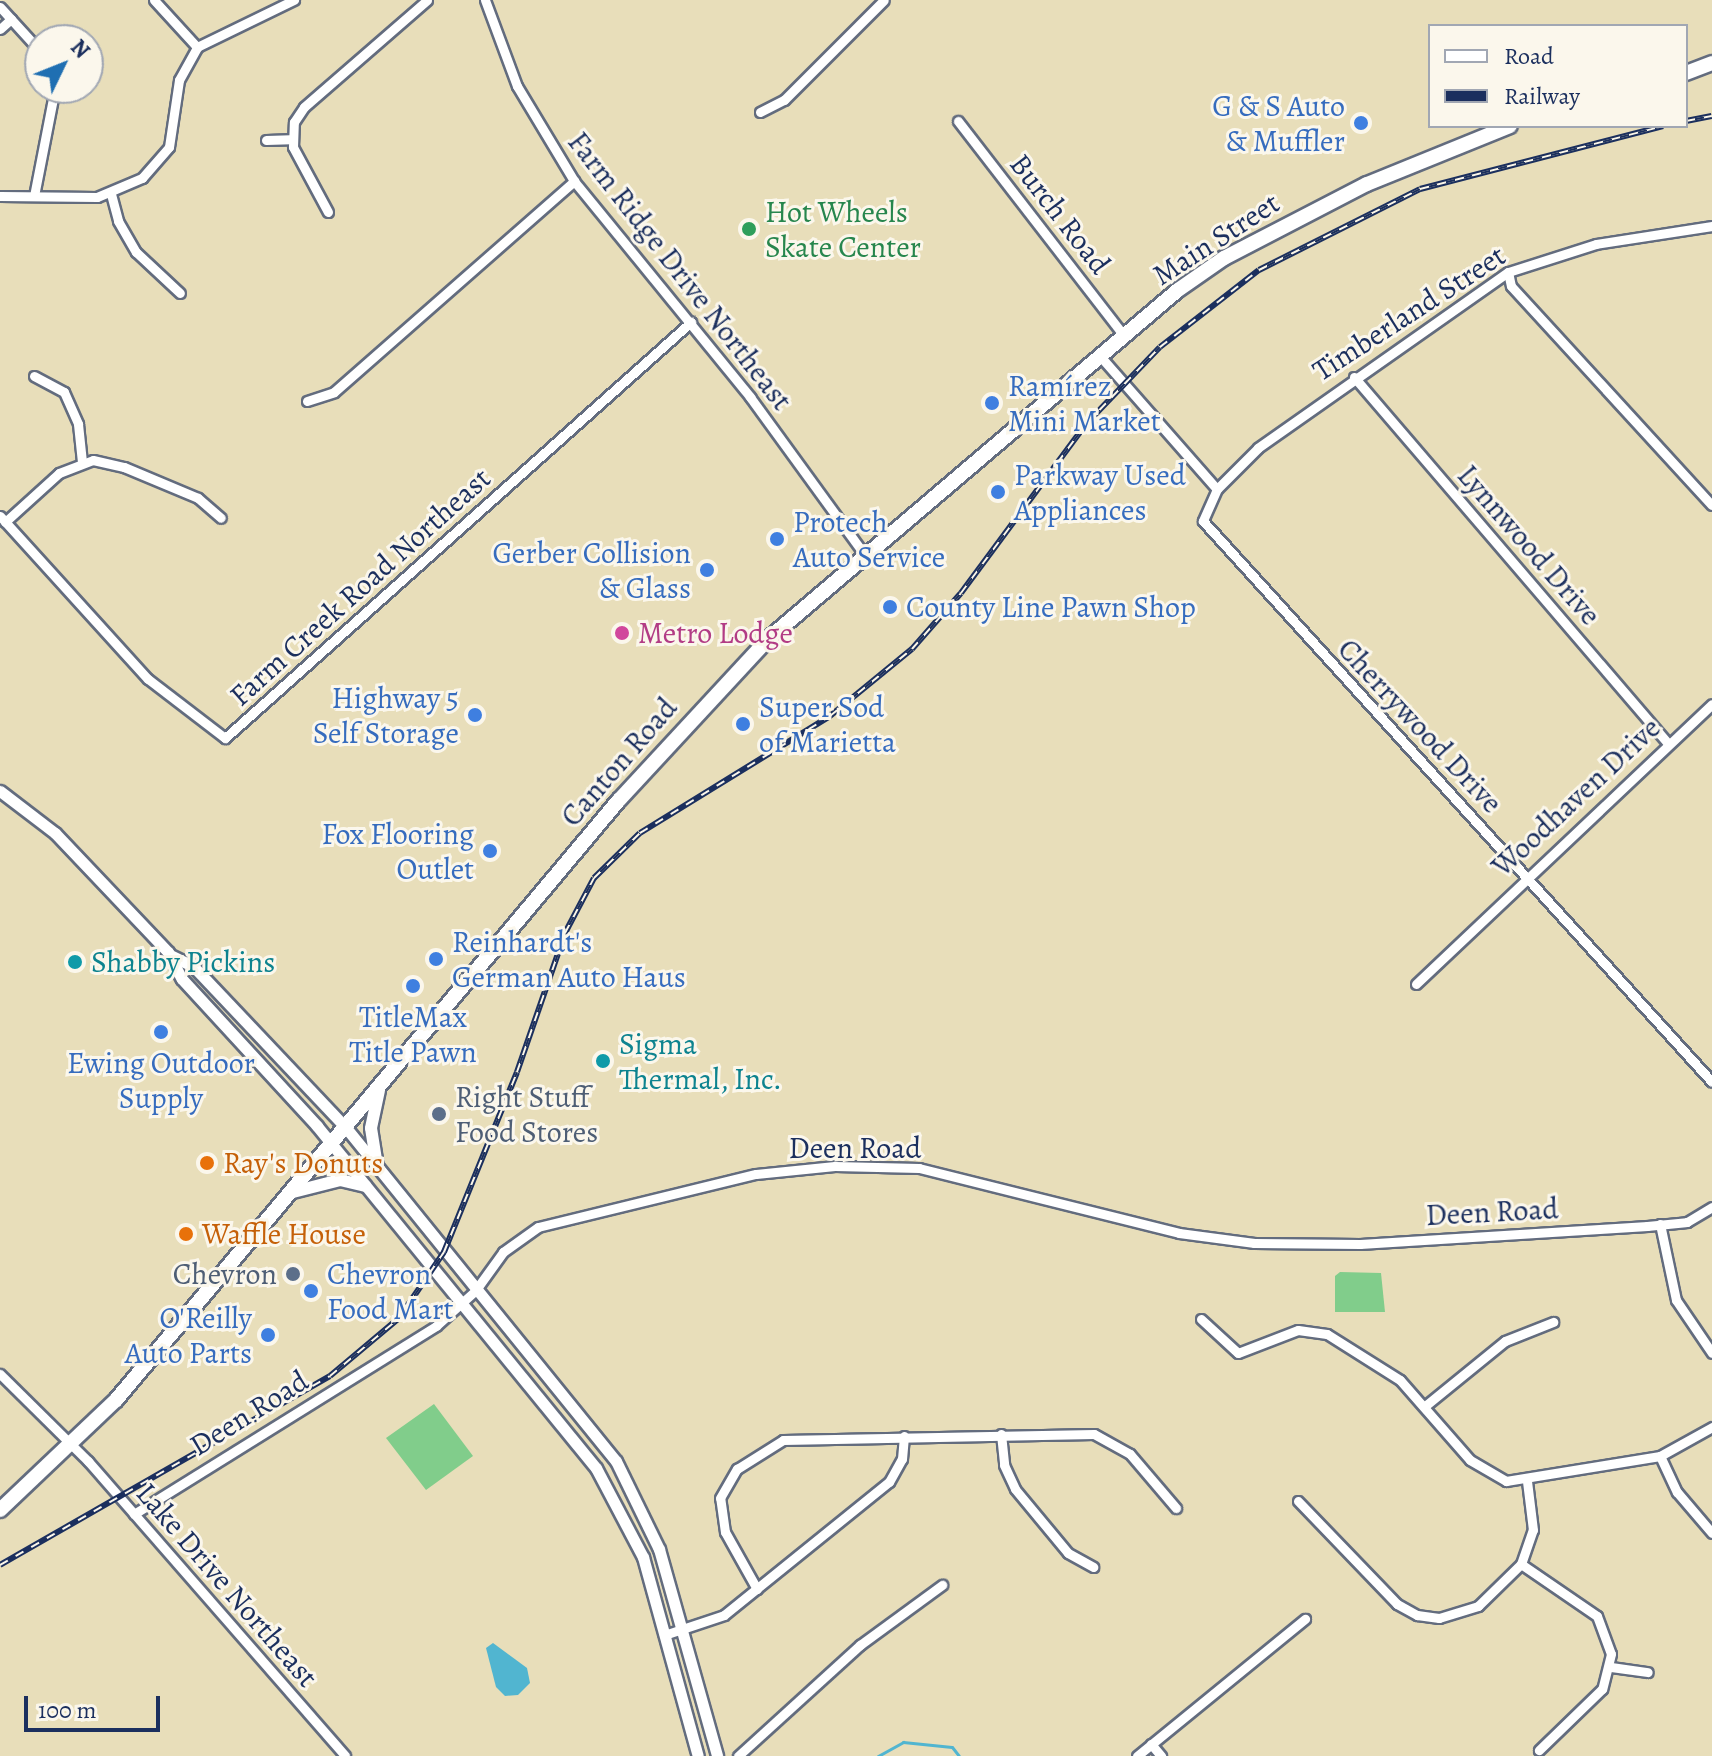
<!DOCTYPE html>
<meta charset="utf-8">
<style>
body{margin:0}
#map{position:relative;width:1712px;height:1756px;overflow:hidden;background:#e8deba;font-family:Alegreya,serif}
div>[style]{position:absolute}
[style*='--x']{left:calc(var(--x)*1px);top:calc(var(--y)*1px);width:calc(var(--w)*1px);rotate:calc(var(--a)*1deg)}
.green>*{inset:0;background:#81cd8b}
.water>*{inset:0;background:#51b5d0}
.stream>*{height:3px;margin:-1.5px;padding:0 1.5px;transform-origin:1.5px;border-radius:1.5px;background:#51b5d0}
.roads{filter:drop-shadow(2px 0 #636c7e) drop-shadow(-2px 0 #636c7e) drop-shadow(0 2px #636c7e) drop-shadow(0 -2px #636c7e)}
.minor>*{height:9px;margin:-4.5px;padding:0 4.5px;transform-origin:4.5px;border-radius:4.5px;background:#fff}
.tertiary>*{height:11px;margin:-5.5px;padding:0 5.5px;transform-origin:5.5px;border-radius:5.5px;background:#fff}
.secondary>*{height:12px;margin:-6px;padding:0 6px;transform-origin:6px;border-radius:6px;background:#fff}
.primary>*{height:14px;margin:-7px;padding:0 7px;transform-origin:7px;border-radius:7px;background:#fff}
.rail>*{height:6px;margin-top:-3px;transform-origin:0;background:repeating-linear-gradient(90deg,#fbf7ec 0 9px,#1b2f5e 0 18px);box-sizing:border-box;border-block:2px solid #1b2f5e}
.dots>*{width:22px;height:22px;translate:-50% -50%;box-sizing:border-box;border:4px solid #fbf7ec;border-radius:50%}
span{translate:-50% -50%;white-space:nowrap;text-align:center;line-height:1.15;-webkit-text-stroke:6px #fbf7ec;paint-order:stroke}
.shop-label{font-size:30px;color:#366cbe}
.right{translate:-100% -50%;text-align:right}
.left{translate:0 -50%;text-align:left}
.leisure-label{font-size:30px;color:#27864d}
.street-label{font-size:30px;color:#1b2f5e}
.hotel-label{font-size:30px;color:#b23c85}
.culture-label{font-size:30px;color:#0d838f}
.service-label{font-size:30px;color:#4e5e75}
.food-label{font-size:30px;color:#c56008}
.legend{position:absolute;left:1428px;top:24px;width:260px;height:104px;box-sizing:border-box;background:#fbf7ec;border:2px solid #a1a7b3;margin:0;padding:10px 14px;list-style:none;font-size:24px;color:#1b2f5e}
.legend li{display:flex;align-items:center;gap:16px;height:40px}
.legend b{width:40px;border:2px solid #a1a7b3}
.north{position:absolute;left:24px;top:24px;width:80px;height:80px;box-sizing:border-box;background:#fbf7ec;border:2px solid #a1a7b3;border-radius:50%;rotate:47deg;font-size:22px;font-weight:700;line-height:32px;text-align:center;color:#1b2f5e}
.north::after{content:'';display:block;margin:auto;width:28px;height:36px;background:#1f6fb2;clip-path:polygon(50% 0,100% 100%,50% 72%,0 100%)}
.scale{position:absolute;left:24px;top:1696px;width:136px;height:36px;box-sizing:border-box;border:4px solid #1b2f5e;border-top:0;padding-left:10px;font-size:24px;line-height:28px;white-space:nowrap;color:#1b2f5e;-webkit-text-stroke:6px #fbf7ec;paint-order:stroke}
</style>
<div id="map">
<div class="green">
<i style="clip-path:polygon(1340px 1272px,1381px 1273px,1385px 1312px,1335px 1312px,1335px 1276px)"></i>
<i style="clip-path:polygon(434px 1404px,473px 1456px,426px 1490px,386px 1438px)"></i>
</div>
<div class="water">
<i style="clip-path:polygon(493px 1643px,527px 1668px,530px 1683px,518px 1695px,505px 1696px,496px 1687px,486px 1648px)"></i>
</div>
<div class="stream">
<i style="--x:878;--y:1756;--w:29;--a:-29"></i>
<i style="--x:903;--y:1742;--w:49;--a:5.8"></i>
<i style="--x:952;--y:1747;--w:11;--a:52"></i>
</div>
<div class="roads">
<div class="minor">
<i style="--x:154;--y:0;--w:64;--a:47.5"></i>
<i style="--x:485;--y:0;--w:92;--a:69.6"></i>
<i style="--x:517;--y:86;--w:111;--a:59"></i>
<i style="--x:574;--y:181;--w:279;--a:50.8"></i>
<i style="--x:750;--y:397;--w:195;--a:54"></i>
<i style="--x:0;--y:7;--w:59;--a:47.7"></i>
<i style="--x:0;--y:29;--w:15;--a:-42"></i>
<i style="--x:760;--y:112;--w:27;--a:-27"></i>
<i style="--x:784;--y:100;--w:141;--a:-45"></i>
<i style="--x:958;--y:121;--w:272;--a:52.3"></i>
<i style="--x:266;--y:140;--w:24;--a:-2"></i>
<i style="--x:111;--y:194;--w:28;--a:75"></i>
<i style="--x:118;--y:221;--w:36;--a:60"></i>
<i style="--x:136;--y:252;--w:60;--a:43"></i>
<i style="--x:0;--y:196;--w:97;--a:0.6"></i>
<i style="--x:97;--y:197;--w:49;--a:-22.9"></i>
<i style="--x:142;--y:178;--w:41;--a:-48.9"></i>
<i style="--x:169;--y:147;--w:68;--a:-81.5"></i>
<i style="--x:179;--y:80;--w:38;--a:-61"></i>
<i style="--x:197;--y:47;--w:108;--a:-25.9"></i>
<i style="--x:34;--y:196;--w:110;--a:-79"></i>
<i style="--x:328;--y:212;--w:74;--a:-118.3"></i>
<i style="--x:293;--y:147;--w:25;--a:-88"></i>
<i style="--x:294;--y:122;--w:18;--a:-56"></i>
<i style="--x:304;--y:107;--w:163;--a:-41"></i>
<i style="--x:1712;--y:226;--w:117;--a:171.2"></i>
<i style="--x:1596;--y:244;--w:92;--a:162.3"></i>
<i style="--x:1508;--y:272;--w:306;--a:144.9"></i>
<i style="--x:1258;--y:448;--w:58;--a:135"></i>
<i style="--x:1217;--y:489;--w:35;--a:114"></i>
<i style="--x:1203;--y:521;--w:757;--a:47.78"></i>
<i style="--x:1508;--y:272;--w:14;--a:78"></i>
<i style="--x:1511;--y:286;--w:297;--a:47.5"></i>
<i style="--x:1100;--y:356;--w:177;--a:48.7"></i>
<i style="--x:34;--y:376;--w:34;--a:28"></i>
<i style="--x:64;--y:392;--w:35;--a:66"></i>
<i style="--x:78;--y:424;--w:37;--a:84"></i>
<i style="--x:1354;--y:377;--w:482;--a:49.4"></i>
<i style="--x:307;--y:401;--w:28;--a:-18"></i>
<i style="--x:334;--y:392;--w:320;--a:-41.3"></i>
<i style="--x:0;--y:516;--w:220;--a:47.8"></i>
<i style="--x:148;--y:679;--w:97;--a:37.5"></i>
<i style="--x:225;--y:738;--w:625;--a:-41.76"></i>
<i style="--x:5;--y:522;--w:73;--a:-42.2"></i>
<i style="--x:59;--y:473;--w:36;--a:-21"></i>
<i style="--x:93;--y:460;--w:32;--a:13"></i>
<i style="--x:124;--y:467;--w:80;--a:22.7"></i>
<i style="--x:198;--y:498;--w:30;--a:41"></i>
<i style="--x:1416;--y:984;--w:407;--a:-43.4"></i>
<i style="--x:1660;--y:1224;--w:78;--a:78.1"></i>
<i style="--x:1676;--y:1300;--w:64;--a:55.8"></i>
<i style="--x:1201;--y:1319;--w:50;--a:42.6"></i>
<i style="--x:1238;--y:1353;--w:64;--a:-21"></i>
<i style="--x:1298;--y:1330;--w:29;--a:8"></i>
<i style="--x:1327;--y:1334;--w:86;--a:32.2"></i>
<i style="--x:1400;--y:1380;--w:106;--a:48.8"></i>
<i style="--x:1470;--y:1460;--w:42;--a:30.3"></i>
<i style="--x:1506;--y:1481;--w:156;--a:-9.2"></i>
<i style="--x:1660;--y:1456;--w:60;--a:-29.1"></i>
<i style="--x:0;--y:1374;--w:124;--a:44.7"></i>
<i style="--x:88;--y:1461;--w:391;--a:48.9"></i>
<i style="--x:1425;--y:1406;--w:103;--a:-39.1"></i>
<i style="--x:1505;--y:1341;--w:52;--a:-21.6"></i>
<i style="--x:1001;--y:1434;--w:31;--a:84"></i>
<i style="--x:1004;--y:1465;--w:26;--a:65"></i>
<i style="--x:1015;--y:1489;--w:83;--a:50.4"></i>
<i style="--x:1068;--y:1553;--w:29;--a:29"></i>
<i style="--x:1660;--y:1456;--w:40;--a:65"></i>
<i style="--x:1677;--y:1492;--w:54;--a:49.5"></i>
<i style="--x:1298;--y:1501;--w:143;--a:46.1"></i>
<i style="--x:1397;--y:1604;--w:23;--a:29"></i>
<i style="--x:1417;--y:1615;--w:22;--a:8"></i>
<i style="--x:1439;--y:1618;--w:41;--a:-17.1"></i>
<i style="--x:1478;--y:1606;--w:60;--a:-44.3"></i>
<i style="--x:1521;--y:1564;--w:36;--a:-71"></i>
<i style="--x:1533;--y:1530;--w:49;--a:-97"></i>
<i style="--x:134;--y:1514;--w:356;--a:-31.9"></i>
<i style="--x:436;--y:1326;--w:52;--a:-41.9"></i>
<i style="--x:475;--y:1291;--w:48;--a:-54.3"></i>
<i style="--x:503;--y:1252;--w:43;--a:-35.5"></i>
<i style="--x:538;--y:1227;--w:224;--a:-13.7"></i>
<i style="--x:756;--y:1174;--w:79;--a:-5.8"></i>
<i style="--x:835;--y:1166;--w:84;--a:1.4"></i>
<i style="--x:919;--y:1168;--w:268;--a:14"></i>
<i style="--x:1179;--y:1233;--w:76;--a:7.6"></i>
<i style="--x:1254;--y:1243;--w:106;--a:0.5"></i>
<i style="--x:1360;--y:1244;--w:288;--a:-3.6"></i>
<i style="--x:1647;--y:1226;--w:40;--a:-5.7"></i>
<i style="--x:1687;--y:1222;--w:29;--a:-31"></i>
<i style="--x:1521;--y:1564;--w:92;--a:34.4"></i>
<i style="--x:1597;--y:1616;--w:40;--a:69.8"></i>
<i style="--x:1611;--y:1654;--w:36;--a:104"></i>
<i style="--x:1602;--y:1689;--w:88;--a:135.9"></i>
<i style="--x:757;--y:1589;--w:65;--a:-119.3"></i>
<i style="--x:725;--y:1532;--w:34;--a:-98"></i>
<i style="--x:720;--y:1498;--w:34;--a:-60"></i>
<i style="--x:737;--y:1469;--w:54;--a:-32.2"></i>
<i style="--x:783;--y:1440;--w:311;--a:-1.1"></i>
<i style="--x:1094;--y:1434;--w:41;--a:29.1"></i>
<i style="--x:1130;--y:1454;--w:71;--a:49.6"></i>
<i style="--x:664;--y:1635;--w:63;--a:-18.4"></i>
<i style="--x:724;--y:1615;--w:212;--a:-38.9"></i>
<i style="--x:889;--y:1482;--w:26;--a:-61"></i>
<i style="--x:902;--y:1459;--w:23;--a:-85"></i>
<i style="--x:1611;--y:1667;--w:37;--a:8"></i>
<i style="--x:1151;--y:1744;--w:16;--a:50"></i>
<i style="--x:738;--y:1756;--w:165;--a:-42.3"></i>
<i style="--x:860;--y:1645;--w:102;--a:-36.2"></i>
<i style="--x:1137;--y:1756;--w:217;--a:-39.2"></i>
</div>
<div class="tertiary">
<i style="--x:0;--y:791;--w:69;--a:37.4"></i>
<i style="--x:55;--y:833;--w:164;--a:46.5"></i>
<i style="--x:168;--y:952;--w:30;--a:63"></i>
<i style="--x:182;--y:979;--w:200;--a:47.4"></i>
<i style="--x:317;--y:1126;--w:441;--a:50.8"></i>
<i style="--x:596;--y:1468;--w:101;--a:62.2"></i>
<i style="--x:643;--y:1557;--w:206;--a:74.6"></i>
<i style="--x:170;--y:955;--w:25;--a:26"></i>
<i style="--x:193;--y:966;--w:224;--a:46.6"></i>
<i style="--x:347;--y:1129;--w:427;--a:51"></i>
<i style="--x:616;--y:1461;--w:98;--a:64"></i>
<i style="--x:659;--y:1549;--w:215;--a:74.3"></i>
</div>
<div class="secondary">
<i style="--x:377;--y:1166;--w:38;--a:-99"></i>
<i style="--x:371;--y:1128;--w:38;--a:-78"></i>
<i style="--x:293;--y:1192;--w:49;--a:-14.3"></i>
<i style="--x:340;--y:1180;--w:26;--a:13"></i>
</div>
<div class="primary">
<i style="--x:1686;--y:73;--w:28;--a:-21"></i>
<i style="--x:0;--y:1510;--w:160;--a:-43.5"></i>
<i style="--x:116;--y:1400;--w:783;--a:-50.03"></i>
<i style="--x:619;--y:800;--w:219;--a:-47.2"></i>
<i style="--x:768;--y:639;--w:538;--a:-40.41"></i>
<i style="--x:1178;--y:290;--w:56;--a:-34.8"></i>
<i style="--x:1224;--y:258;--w:161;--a:-27.4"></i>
<i style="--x:1367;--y:184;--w:154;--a:-22.1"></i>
</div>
</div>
<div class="rail">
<i style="--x:1686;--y:121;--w:26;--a:-11"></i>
<i style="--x:0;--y:1565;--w:380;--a:-29.8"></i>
<i style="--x:330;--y:1376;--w:90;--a:-40"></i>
<i style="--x:399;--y:1318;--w:80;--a:-55.7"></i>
<i style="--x:444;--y:1252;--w:194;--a:-67.9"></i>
<i style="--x:517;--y:1072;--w:147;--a:-70.9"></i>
<i style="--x:565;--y:933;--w:62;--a:-62.2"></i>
<i style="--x:594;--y:878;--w:64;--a:-44.4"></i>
<i style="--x:640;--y:833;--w:223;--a:-31.6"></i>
<i style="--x:830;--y:716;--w:106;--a:-39.3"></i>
<i style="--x:912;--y:649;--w:74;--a:-48.8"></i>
<i style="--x:961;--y:593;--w:212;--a:-53.5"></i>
<i style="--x:1087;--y:423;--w:105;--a:-46.2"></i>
<i style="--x:1160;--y:347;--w:125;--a:-37.9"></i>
<i style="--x:1259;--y:270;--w:180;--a:-26.7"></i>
<i style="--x:1420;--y:189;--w:251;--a:-14.5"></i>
</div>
<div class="dots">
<i style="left:1361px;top:123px;background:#3f7fe0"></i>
<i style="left:749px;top:229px;background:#2e9e5b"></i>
<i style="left:992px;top:403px;background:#3f7fe0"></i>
<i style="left:998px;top:492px;background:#3f7fe0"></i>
<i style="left:777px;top:539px;background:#3f7fe0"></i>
<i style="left:707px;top:570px;background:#3f7fe0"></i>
<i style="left:890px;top:607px;background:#3f7fe0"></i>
<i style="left:622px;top:633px;background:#d1479c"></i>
<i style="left:475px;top:715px;background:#3f7fe0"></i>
<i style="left:743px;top:724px;background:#3f7fe0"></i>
<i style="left:490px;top:851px;background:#3f7fe0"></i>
<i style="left:436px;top:959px;background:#3f7fe0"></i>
<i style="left:75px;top:962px;background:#0f9aa8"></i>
<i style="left:413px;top:986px;background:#3f7fe0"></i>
<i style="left:161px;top:1032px;background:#3f7fe0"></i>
<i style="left:603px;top:1061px;background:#0f9aa8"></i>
<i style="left:439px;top:1114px;background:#5c6f8a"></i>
<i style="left:207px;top:1163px;background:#e8710a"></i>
<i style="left:186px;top:1234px;background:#e8710a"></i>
<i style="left:293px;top:1274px;background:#5c6f8a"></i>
<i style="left:311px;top:1291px;background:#3f7fe0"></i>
<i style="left:268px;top:1335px;background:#3f7fe0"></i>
</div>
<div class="shop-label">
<span class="right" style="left:1345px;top:123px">G &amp; S Auto<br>&amp; Muffler</span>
<span class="left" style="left:1008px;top:403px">Ramírez<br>Mini Market</span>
<span class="left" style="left:1014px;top:492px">Parkway Used<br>Appliances</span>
<span class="left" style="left:793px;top:539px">Protech<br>Auto Service</span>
<span class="right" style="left:691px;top:570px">Gerber Collision<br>&amp; Glass</span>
<span class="left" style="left:906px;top:607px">County Line Pawn Shop</span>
<span class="right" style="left:459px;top:715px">Highway 5<br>Self Storage</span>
<span class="left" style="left:759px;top:724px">Super Sod<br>of Marietta</span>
<span class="right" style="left:474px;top:851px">Fox Flooring<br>Outlet</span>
<span class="left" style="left:452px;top:959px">Reinhardt's<br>German Auto Haus</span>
<span style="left:413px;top:1034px">TitleMax<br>Title Pawn</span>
<span style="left:161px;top:1080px">Ewing Outdoor<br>Supply</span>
<span class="left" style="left:327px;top:1291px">Chevron<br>Food Mart</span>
<span class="right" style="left:252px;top:1335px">O'Reilly<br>Auto Parts</span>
</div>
<div class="leisure-label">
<span class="left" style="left:765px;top:229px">Hot Wheels<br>Skate Center</span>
</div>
<div class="street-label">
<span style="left:1060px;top:214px;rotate:52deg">Burch Road</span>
<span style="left:1216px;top:239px;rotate:-33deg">Main Street</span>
<span style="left:680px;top:271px;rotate:52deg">Farm Ridge Drive Northeast</span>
<span style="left:1409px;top:313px;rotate:-33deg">Timberland Street</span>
<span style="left:1529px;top:545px;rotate:49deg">Lynnwood Drive</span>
<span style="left:360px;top:587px;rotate:-42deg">Farm Creek Road Northeast</span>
<span style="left:1420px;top:726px;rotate:47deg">Cherrywood Drive</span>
<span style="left:619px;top:762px;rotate:-49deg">Canton Road</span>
<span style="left:1576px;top:797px;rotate:-43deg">Woodhaven Drive</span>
<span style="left:855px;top:1148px">Deen Road</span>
<span style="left:1492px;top:1212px;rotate:-3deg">Deen Road</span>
<span style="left:249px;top:1413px;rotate:-32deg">Deen Road</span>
<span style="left:227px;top:1585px;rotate:49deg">Lake Drive Northeast</span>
</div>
<div class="hotel-label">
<span class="left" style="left:638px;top:633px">Metro Lodge</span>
</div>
<div class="culture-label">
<span class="left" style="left:91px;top:962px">Shabby Pickins</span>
<span class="left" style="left:619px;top:1061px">Sigma<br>Thermal, Inc.</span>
</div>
<div class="service-label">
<span class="left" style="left:455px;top:1114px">Right Stuff<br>Food Stores</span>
<span class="right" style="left:277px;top:1274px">Chevron</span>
</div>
<div class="food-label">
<span class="left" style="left:223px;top:1163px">Ray's Donuts</span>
<span class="left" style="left:202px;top:1234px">Waffle House</span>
</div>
<ul class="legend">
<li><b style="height:10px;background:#fff"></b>Road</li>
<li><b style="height:10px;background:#1b2f5e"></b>Railway</li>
</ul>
<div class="north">N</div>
<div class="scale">100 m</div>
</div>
